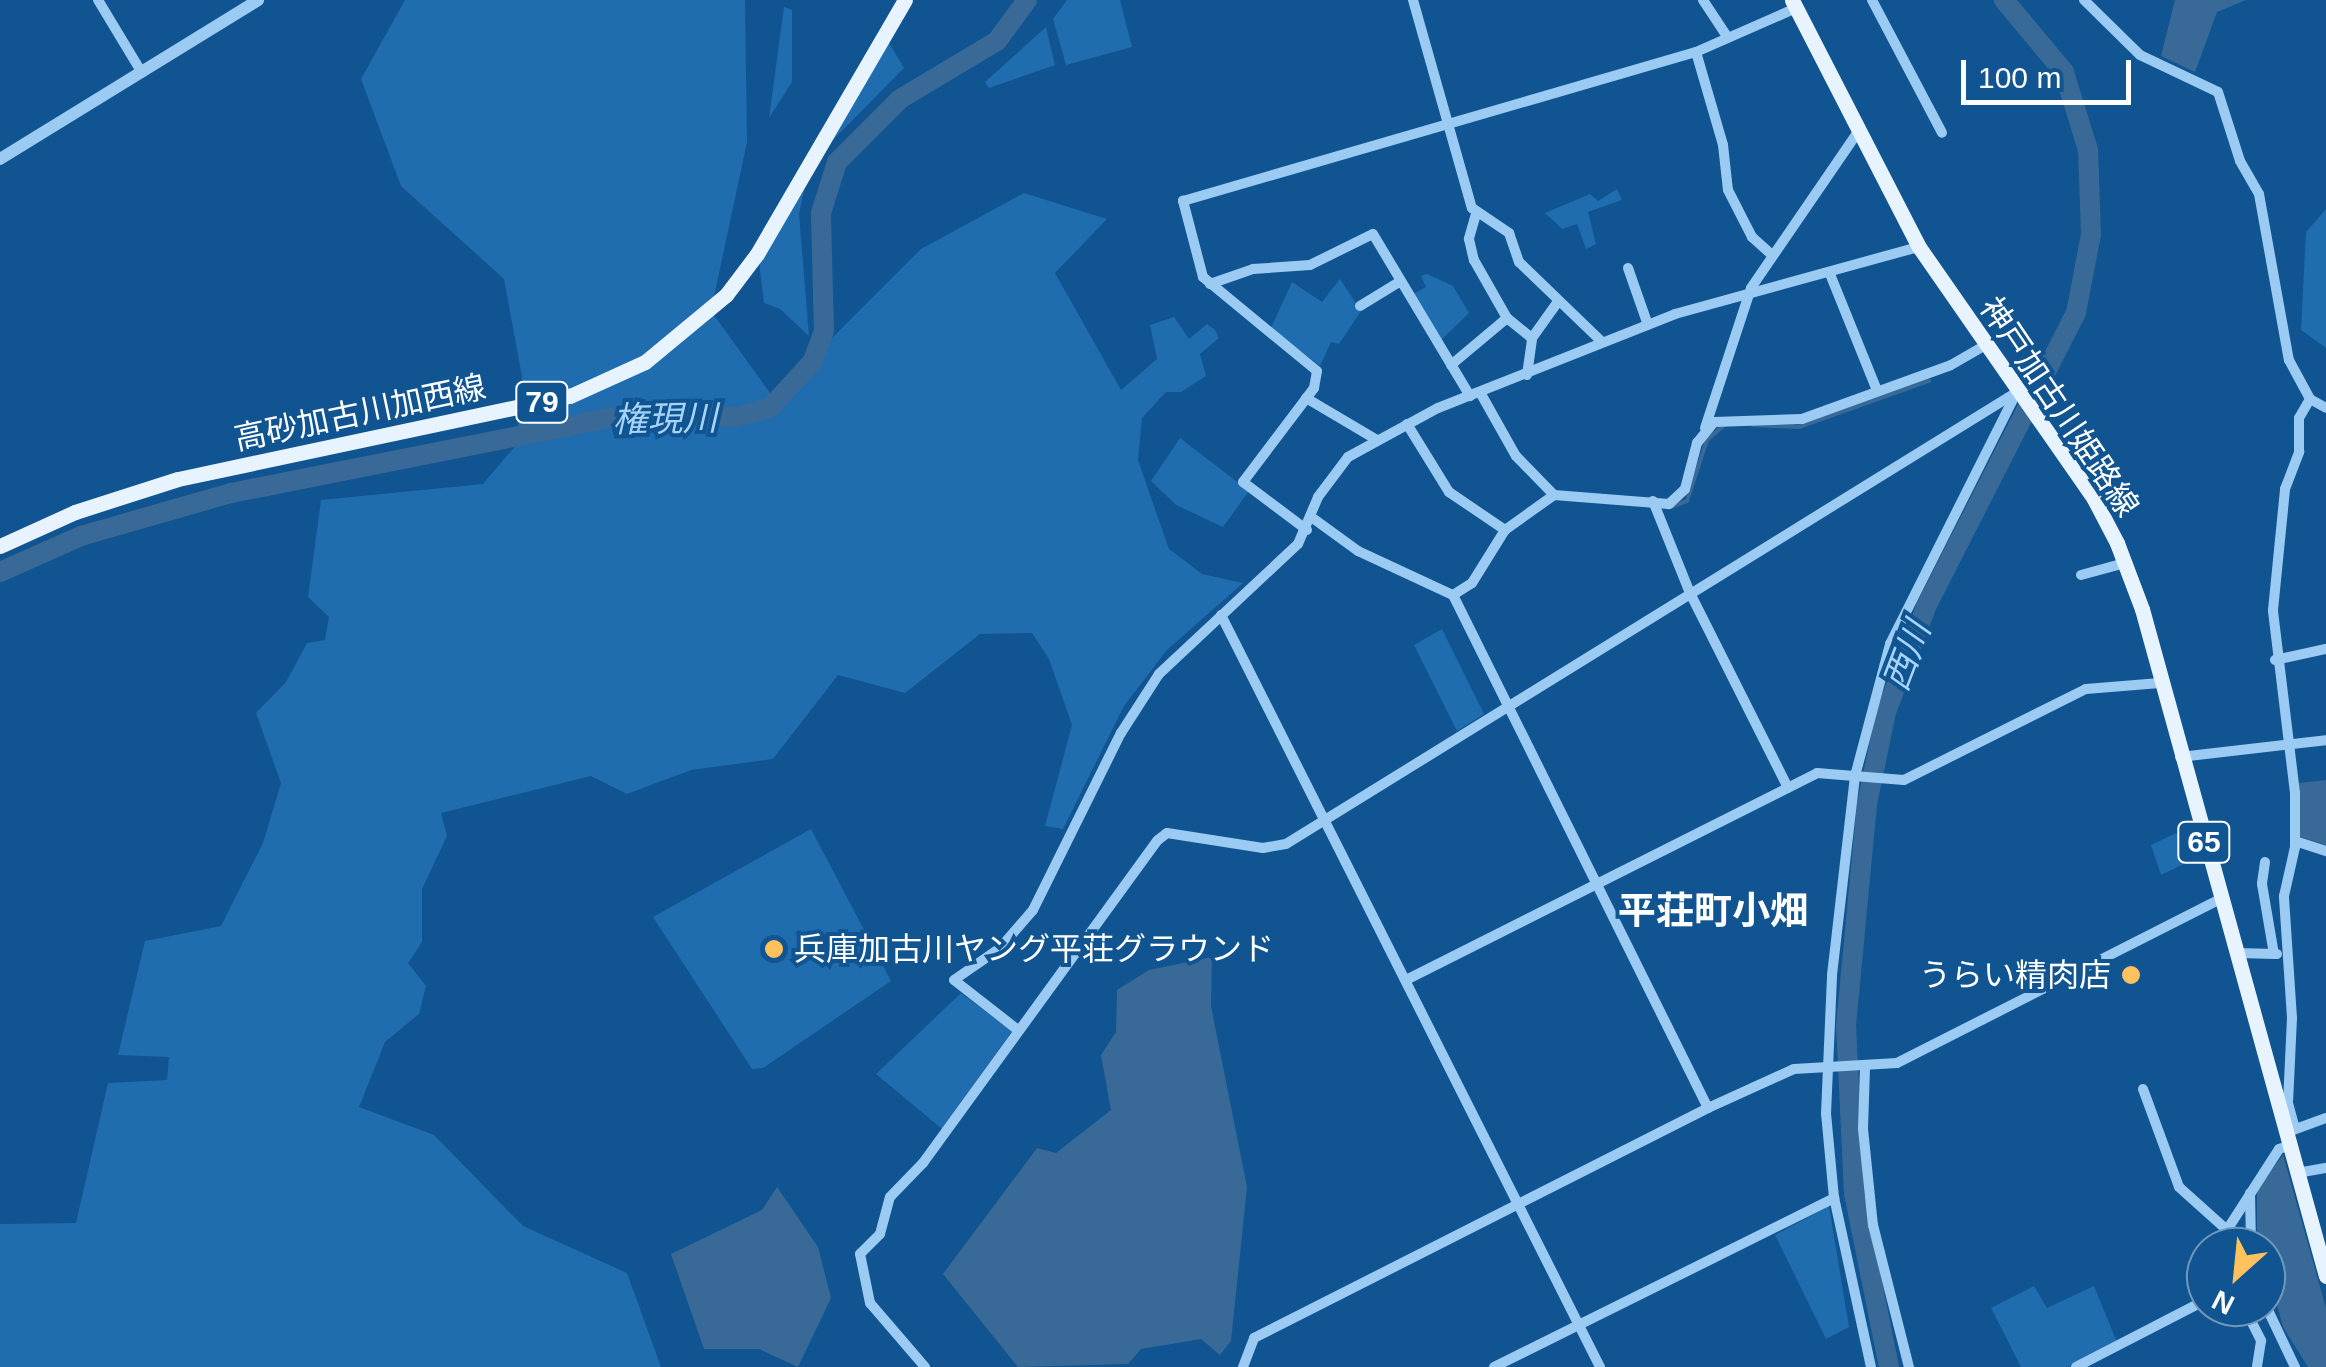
<!DOCTYPE html>
<meta charset="utf-8">
<style>
body{margin:0}
#map{position:relative;width:2326px;height:1367px;overflow:hidden;background:#105491;font-family:Helvetica,"Noto Sans JP",sans-serif}
div>[style]{position:absolute}
[style*='--x']{left:calc(var(--x)*1px);top:calc(var(--y)*1px);width:calc(var(--w)*1px);rotate:calc(var(--a)*1deg)}
.green>*{inset:0;background:#1f6caf}
.water>*{inset:0;background:#396a97}
.stream>*{height:4px;margin:-2px;padding:0 2px;transform-origin:2px;border-radius:2px;background:#396a97}
.river>*{height:20px;margin:-10px;padding:0 10px;transform-origin:10px;border-radius:10px;background:#396a97}
.minor>*{height:10px;margin:-5px;padding:0 5px;transform-origin:5px;border-radius:5px;background:#9bcbf3}
.tertiary>*{height:12px;margin:-6px;padding:0 6px;transform-origin:6px;border-radius:6px;background:#9bcbf3}
.primary>*{height:15px;margin:-7.5px;padding:0 7.5px;transform-origin:7.5px;border-radius:7.5px;background:#e7f3ff}
.dots>*{width:28px;height:28px;translate:-50% -50%;box-sizing:border-box;border:5px solid #105491;border-radius:50%}
span{translate:-50% -50%;white-space:nowrap;text-align:center;line-height:1.15;-webkit-text-stroke:8px #105491;paint-order:stroke}
.shield-label span{padding:2px 8px;background:#105491;border:2px solid;border-radius:8px;-webkit-text-stroke-width:0}
.shield-label{font-size:30px;color:#fff;font-weight:700}
.street-label{font-size:32px;color:#fff}
.poi-label{font-size:32px;color:#fff}
.left{translate:0 -50%;text-align:left}
.right{translate:-100% -50%;text-align:right}
.water-label{font-size:35px;color:#a7d4fa;font-style:italic}
.quarter-label{font-size:38px;color:#fff;font-weight:700}
.north{position:absolute;left:2186px;top:1227px;width:100px;height:100px;box-sizing:border-box;background:#105491;border:2px solid #7098bd;border-radius:50%;rotate:207deg;font-size:28px;font-weight:700;line-height:40px;text-align:center;color:#fff}
.north::after{content:'';display:block;margin:auto;width:35px;height:45px;background:#ffc25d;clip-path:polygon(50% 0,100% 100%,50% 72%,0 100%)}
.scale{position:absolute;left:1961px;top:60px;width:170px;height:45px;box-sizing:border-box;border:5px solid #fff;border-top:0;padding-left:12px;font-size:30px;line-height:35px;white-space:nowrap;color:#fff;-webkit-text-stroke:8px #105491;paint-order:stroke}
</style>
<div id="map">
<div class="green">
<i style="clip-path:polygon(405px 0,745px 0,747px 142px,711px 311px,773px 397px,921px 249px,1024px 193px,1107px 219px,1055px 273px,1121px 390px,1157px 359px,1150px 325px,1174px 317px,1189px 339px,1207px 324px,1215px 330px,1219px 338px,1200px 354px,1206px 376px,1181px 392px,1166px 392px,1142px 418px,1138px 460px,1169px 549px,1202px 574px,1243px 583px,1167px 650px,1124px 706px,1063px 829px,1045px 826px,1072px 725px,1049px 659px,1032px 633px,980px 634px,905px 693px,838px 675px,773px 759px,691px 770px,627px 794px,591px 776px,441px 813px,447px 836px,422px 889px,422px 942px,408px 963px,426px 986px,419px 1014px,385px 1042px,359px 1107px,434px 1135px,523px 1226px,627px 1273px,661px 1367px,0 1367px,0 1224px,76px 1223px,108px 1083px,167px 1080px,169px 1057px,118px 1055px,145px 941px,221px 926px,263px 843px,281px 783px,256px 713px,286px 682px,307px 643px,325px 640px,329px 617px,308px 597px,321px 500px,483px 484px,516px 445px,522px 377px,504px 279px,401px 186px,361px 79px)"></i>
<i style="clip-path:polygon(1067px 0,1120px 0,1132px 47px,1066px 65px,1053px 19px)"></i>
<i style="clip-path:polygon(784px 7px,792px 10px,792px 82px,769px 118px)"></i>
<i style="clip-path:polygon(1046px 27px,1055px 65px,989px 88px,985px 82px)"></i>
<i style="clip-path:polygon(886px 38px,904px 68px,823px 150px)"></i>
<i style="clip-path:polygon(806px 181px,799px 214px,809px 336px,780px 309px,764px 303px,759px 262px)"></i>
<i style="clip-path:polygon(1617px 189px,1622px 200px,1588px 212px,1596px 244px,1586px 249px,1577px 224px,1562px 229px,1545px 213px,1590px 194px,1598px 201px)"></i>
<i style="clip-path:polygon(2326px 209px,2326px 348px,2301px 330px,2306px 232px)"></i>
<i style="clip-path:polygon(1427px 274px,1453px 286px,1469px 313px,1438px 343px,1411px 295px,1426px 287px,1421px 276px)"></i>
<i style="clip-path:polygon(1340px 279px,1361px 311px,1339px 344px,1331px 342px,1320px 366px,1271px 328px,1292px 282px,1322px 302px)"></i>
<i style="clip-path:polygon(1180px 438px,1249px 491px,1223px 527px,1176px 505px,1151px 481px)"></i>
<i style="clip-path:polygon(1442px 629px,1484px 714px,1457px 731px,1414px 645px)"></i>
<i style="clip-path:polygon(2187px 828px,2196px 858px,2161px 875px,2151px 845px)"></i>
<i style="clip-path:polygon(811px 829px,891px 981px,763px 1068px,752px 1069px,653px 917px)"></i>
<i style="clip-path:polygon(961px 993px,1012px 1031px,942px 1129px,876px 1074px)"></i>
<i style="clip-path:polygon(1829px 1206px,1849px 1327px,1826px 1339px,1775px 1235px)"></i>
<i style="clip-path:polygon(2034px 1286px,2047px 1308px,2094px 1286px,2117px 1342px,2068px 1367px,2021px 1367px,1991px 1308px)"></i>
</div>
<div class="water">
<i style="clip-path:polygon(2175px 0,2246px 0,2217px 12px,2195px 72px,2161px 56px)"></i>
<i style="clip-path:polygon(2326px 780px,2326px 845px,2298px 836px,2299px 783px)"></i>
<i style="clip-path:polygon(1212px 957px,1211px 1006px,1247px 1187px,1231px 1341px,1220px 1355px,1201px 1339px,1141px 1349px,1128px 1364px,1018px 1367px,943px 1274px,1037px 1148px,1056px 1153px,1111px 1110px,1101px 1055px,1116px 1032px,1117px 990px,1149px 970px)"></i>
<i style="clip-path:polygon(2283px 1155px,2326px 1308px,2326px 1367px,2308px 1367px,2283px 1327px,2257px 1231px,2257px 1190px)"></i>
<i style="clip-path:polygon(777px 1187px,818px 1247px,831px 1298px,798px 1367px,759px 1349px,704px 1349px,671px 1254px,762px 1210px)"></i>
</div>
<div class="stream">
<i style="--x:1753;--y:425;--w:46;--a:2.5"></i>
<i style="--x:1799;--y:427;--w:138;--a:-19.5"></i>
<i style="--x:1668;--y:508;--w:20;--a:-20"></i>
<i style="--x:1687;--y:501;--w:64;--a:-71.8"></i>
<i style="--x:1707;--y:440;--w:23;--a:-41"></i>
</div>
<div class="river">
<i style="--x:0;--y:572;--w:89;--a:-24"></i>
<i style="--x:81;--y:536;--w:156;--a:-16"></i>
<i style="--x:231;--y:493;--w:417;--a:-11.2"></i>
<i style="--x:640;--y:412;--w:97;--a:3"></i>
<i style="--x:737;--y:417;--w:35;--a:-16"></i>
<i style="--x:771;--y:407;--w:62;--a:-47.6"></i>
<i style="--x:813;--y:361;--w:32;--a:-70"></i>
<i style="--x:824;--y:331;--w:118;--a:-91.5"></i>
<i style="--x:821;--y:213;--w:53;--a:-72.6"></i>
<i style="--x:837;--y:162;--w:89;--a:-45"></i>
<i style="--x:900;--y:99;--w:113;--a:-30.9"></i>
<i style="--x:997;--y:41;--w:51;--a:-53.8"></i>
<i style="--x:1889;--y:1367;--w:177;--a:-101.4"></i>
<i style="--x:1854;--y:1193;--w:167;--a:-92.7"></i>
<i style="--x:1846;--y:1026;--w:223;--a:-84.6"></i>
<i style="--x:1867;--y:804;--w:94;--a:-78.3"></i>
<i style="--x:1886;--y:712;--w:112;--a:-69.1"></i>
<i style="--x:1926;--y:607;--w:330;--a:-63"></i>
<i style="--x:2076;--y:313;--w:80;--a:-79.2"></i>
<i style="--x:2091;--y:234;--w:84;--a:-92"></i>
<i style="--x:2088;--y:150;--w:82;--a:-107.1"></i>
<i style="--x:2064;--y:72;--w:94;--a:-129.8"></i>
</div>
<div class="minor">
<i style="--x:98;--y:0;--w:85;--a:58.9"></i>
<i style="--x:1413;--y:0;--w:216;--a:74.2"></i>
<i style="--x:1472;--y:208;--w:45;--a:34"></i>
<i style="--x:1509;--y:233;--w:31;--a:71"></i>
<i style="--x:1519;--y:262;--w:115;--a:43.9"></i>
<i style="--x:1703;--y:0;--w:45;--a:56.7"></i>
<i style="--x:1872;--y:0;--w:150;--a:62.2"></i>
<i style="--x:2084;--y:0;--w:78;--a:44.5"></i>
<i style="--x:2140;--y:55;--w:86;--a:25.4"></i>
<i style="--x:2218;--y:92;--w:72;--a:72.3"></i>
<i style="--x:2240;--y:161;--w:38;--a:60"></i>
<i style="--x:2259;--y:194;--w:169;--a:79.8"></i>
<i style="--x:2289;--y:360;--w:44;--a:61.7"></i>
<i style="--x:2310;--y:399;--w:18;--a:29"></i>
<i style="--x:1696;--y:52;--w:97;--a:73.8"></i>
<i style="--x:1723;--y:145;--w:45;--a:83.7"></i>
<i style="--x:1728;--y:190;--w:53;--a:62.9"></i>
<i style="--x:1752;--y:237;--w:24;--a:42"></i>
<i style="--x:1476;--y:214;--w:26;--a:106"></i>
<i style="--x:1469;--y:239;--w:22;--a:77"></i>
<i style="--x:1474;--y:260;--w:67;--a:60.4"></i>
<i style="--x:1507;--y:318;--w:32;--a:39"></i>
<i style="--x:1628;--y:268;--w:60;--a:70.7"></i>
<i style="--x:1830;--y:274;--w:123;--a:68"></i>
<i style="--x:1210;--y:284;--w:46;--a:-19.2"></i>
<i style="--x:1253;--y:269;--w:57;--a:-4"></i>
<i style="--x:1310;--y:265;--w:70;--a:-26.2"></i>
<i style="--x:1373;--y:234;--w:189;--a:59.1"></i>
<i style="--x:1360;--y:306;--w:46;--a:-31.6"></i>
<i style="--x:1451;--y:365;--w:73;--a:-40"></i>
<i style="--x:1527;--y:375;--w:37;--a:-82"></i>
<i style="--x:1532;--y:338;--w:43;--a:-54.5"></i>
<i style="--x:1481;--y:394;--w:71;--a:60.6"></i>
<i style="--x:1516;--y:456;--w:54;--a:45.7"></i>
<i style="--x:1306;--y:398;--w:82;--a:30.6"></i>
<i style="--x:1407;--y:424;--w:80;--a:58.3"></i>
<i style="--x:1449;--y:492;--w:68;--a:34.2"></i>
<i style="--x:1705;--y:428;--w:147;--a:-71.8"></i>
<i style="--x:1751;--y:288;--w:189;--a:-55.6"></i>
<i style="--x:1653;--y:501;--w:99;--a:68.1"></i>
<i style="--x:1690;--y:593;--w:218;--a:63.3"></i>
<i style="--x:1314;--y:519;--w:54;--a:36"></i>
<i style="--x:1358;--y:551;--w:105;--a:24.9"></i>
<i style="--x:1453;--y:595;--w:22;--a:-32"></i>
<i style="--x:1472;--y:583;--w:62;--a:-58.1"></i>
<i style="--x:1505;--y:530;--w:60;--a:-35.5"></i>
<i style="--x:1554;--y:495;--w:115;--a:4.5"></i>
<i style="--x:1669;--y:504;--w:22;--a:-43"></i>
<i style="--x:1685;--y:489;--w:48;--a:-75.4"></i>
<i style="--x:1697;--y:443;--w:27;--a:-51"></i>
<i style="--x:1714;--y:422;--w:88;--a:-2"></i>
<i style="--x:1802;--y:419;--w:158;--a:-19.9"></i>
<i style="--x:1951;--y:365;--w:38;--a:-30"></i>
<i style="--x:1307;--y:530;--w:80;--a:-143.1"></i>
<i style="--x:1243;--y:482;--w:118;--a:-52.9"></i>
<i style="--x:1314;--y:388;--w:17;--a:-80"></i>
<i style="--x:1317;--y:371;--w:148;--a:-140.5"></i>
<i style="--x:1203;--y:277;--w:79;--a:-104.7"></i>
<i style="--x:1183;--y:201;--w:534;--a:-16.2"></i>
<i style="--x:1696;--y:52;--w:109;--a:-23.7"></i>
<i style="--x:2081;--y:575;--w:46;--a:-15.3"></i>
<i style="--x:1453;--y:595;--w:573;--a:63.57"></i>
<i style="--x:1221;--y:615;--w:842;--a:63.25"></i>
<i style="--x:2275;--y:660;--w:52;--a:-12.2"></i>
<i style="--x:2180;--y:757;--w:147;--a:-6.6"></i>
<i style="--x:2295;--y:841;--w:33;--a:18"></i>
<i style="--x:2265;--y:862;--w:22;--a:98"></i>
<i style="--x:2262;--y:884;--w:71;--a:80.3"></i>
<i style="--x:2235;--y:953;--w:42;--a:1.4"></i>
<i style="--x:1406;--y:980;--w:460;--a:-26.7"></i>
<i style="--x:1817;--y:773;--w:87;--a:4.6"></i>
<i style="--x:1904;--y:780;--w:203;--a:-26.6"></i>
<i style="--x:2086;--y:689;--w:74;--a:-4.6"></i>
<i style="--x:1018;--y:1030;--w:81;--a:-142"></i>
<i style="--x:954;--y:980;--w:56;--a:-34.8"></i>
<i style="--x:1000;--y:948;--w:50;--a:-49"></i>
<i style="--x:1033;--y:910;--w:198;--a:-63.6"></i>
<i style="--x:1121;--y:733;--w:70;--a:-57.2"></i>
<i style="--x:1159;--y:674;--w:190;--a:-43.1"></i>
<i style="--x:1298;--y:544;--w:51;--a:-66.9"></i>
<i style="--x:1318;--y:497;--w:50;--a:-53.1"></i>
<i style="--x:1348;--y:457;--w:102;--a:-28.6"></i>
<i style="--x:1438;--y:408;--w:255;--a:-21.6"></i>
<i style="--x:1675;--y:314;--w:253;--a:-15.4"></i>
<i style="--x:1865;--y:1068;--w:61;--a:91.9"></i>
<i style="--x:1863;--y:1129;--w:97;--a:84.1"></i>
<i style="--x:1873;--y:1225;--w:146;--a:75.8"></i>
<i style="--x:2143;--y:1089;--w:104;--a:69.8"></i>
<i style="--x:2179;--y:1187;--w:64;--a:41.9"></i>
<i style="--x:2295;--y:1129;--w:27;--a:-105"></i>
<i style="--x:2288;--y:1103;--w:85;--a:-87.3"></i>
<i style="--x:2292;--y:1018;--w:122;--a:-93.8"></i>
<i style="--x:2284;--y:896;--w:50;--a:-77.3"></i>
<i style="--x:2295;--y:847;--w:54;--a:-90"></i>
<i style="--x:2295;--y:793;--w:184;--a:-96.9"></i>
<i style="--x:2273;--y:610;--w:122;--a:-84.3"></i>
<i style="--x:2285;--y:489;--w:40;--a:-69"></i>
<i style="--x:2299;--y:452;--w:34;--a:-90"></i>
<i style="--x:2299;--y:418;--w:22;--a:-60"></i>
<i style="--x:2293;--y:1130;--w:35;--a:-20"></i>
<i style="--x:2297;--y:1173;--w:29;--a:-10"></i>
<i style="--x:2250;--y:1193;--w:54;--a:88.9"></i>
<i style="--x:2233;--y:1247;--w:18;--a:-109"></i>
<i style="--x:2227;--y:1230;--w:96;--a:-57.3"></i>
<i style="--x:2279;--y:1149;--w:13;--a:-18"></i>
<i style="--x:2266;--y:1306;--w:68;--a:64.6"></i>
<i style="--x:2244;--y:1307;--w:38;--a:63"></i>
<i style="--x:2261;--y:1341;--w:26;--a:99"></i>
<i style="--x:925;--y:1367;--w:84;--a:-130.7"></i>
<i style="--x:870;--y:1303;--w:50;--a:-101.5"></i>
<i style="--x:860;--y:1254;--w:28;--a:-45"></i>
<i style="--x:880;--y:1234;--w:38;--a:-75"></i>
<i style="--x:890;--y:1197;--w:47;--a:-45.9"></i>
<i style="--x:923;--y:1163;--w:399;--a:-54"></i>
<i style="--x:1158;--y:840;--w:11;--a:-38"></i>
<i style="--x:1167;--y:833;--w:97;--a:8.9"></i>
<i style="--x:1263;--y:848;--w:23;--a:-10"></i>
<i style="--x:1286;--y:844;--w:859;--a:-31.73"></i>
<i style="--x:1243;--y:1367;--w:31;--a:-69"></i>
<i style="--x:1254;--y:1338;--w:509;--a:-26.87"></i>
<i style="--x:1708;--y:1108;--w:94;--a:-24.4"></i>
<i style="--x:1794;--y:1069;--w:103;--a:-3.3"></i>
<i style="--x:1897;--y:1063;--w:362;--a:-26.9"></i>
<i style="--x:1494;--y:1367;--w:380;--a:-26.4"></i>
<i style="--x:1871;--y:1367;--w:173;--a:-102.3"></i>
<i style="--x:1834;--y:1198;--w:84;--a:-95.4"></i>
<i style="--x:1826;--y:1114;--w:139;--a:-87.5"></i>
<i style="--x:1832;--y:975;--w:200;--a:-83.4"></i>
<i style="--x:1855;--y:776;--w:137;--a:-75.1"></i>
<i style="--x:1890;--y:644;--w:282;--a:-63.3"></i>
<i style="--x:2076;--y:1367;--w:146;--a:-27.3"></i>
</div>
<div class="tertiary">
<i style="--x:0;--y:159;--w:303;--a:-31.6"></i>
</div>
<div class="primary">
<i style="--x:1792;--y:0;--w:278;--a:62.8"></i>
<i style="--x:1919;--y:247;--w:307;--a:55.2"></i>
<i style="--x:2094;--y:499;--w:50;--a:62.4"></i>
<i style="--x:2117;--y:543;--w:71;--a:69.3"></i>
<i style="--x:2142;--y:609;--w:692;--a:74.58"></i>
<i style="--x:0;--y:546;--w:82;--a:-24.4"></i>
<i style="--x:75;--y:512;--w:108;--a:-17.8"></i>
<i style="--x:178;--y:479;--w:401;--a:-12"></i>
<i style="--x:570;--y:396;--w:82;--a:-24.4"></i>
<i style="--x:645;--y:362;--w:105;--a:-39.6"></i>
<i style="--x:726;--y:295;--w:51;--a:-52.9"></i>
<i style="--x:757;--y:254;--w:294;--a:-59.8"></i>
</div>
<div class="dots">
<i style="left:774px;top:949px;background:#ffc25d"></i>
<i style="left:2131px;top:975px;background:#ffc25d"></i>
</div>
<div class="shield-label">
<span style="left:542px;top:402px">79</span>
<span style="left:2204px;top:842px">65</span>
</div>
<div class="street-label">
<span style="left:2059px;top:407px;rotate:56deg">神戸加古川姫路線</span>
<span style="left:360px;top:413px;rotate:-12deg">高砂加古川加西線</span>
</div>
<div class="poi-label">
<span class="left" style="left:794px;top:949px">兵庫加古川ヤング平荘グラウンド</span>
<span class="right" style="left:2111px;top:975px">うらい精肉店</span>
</div>
<div class="water-label">
<span style="left:665px;top:419px;rotate:-1deg">権現川</span>
<span style="left:1907px;top:656px;rotate:-69deg">西川</span>
</div>
<div class="quarter-label">
<span style="left:1713px;top:912px">平荘町小畑</span>
</div>
<div class="north">N</div>
<div class="scale">100 m</div>
</div>
